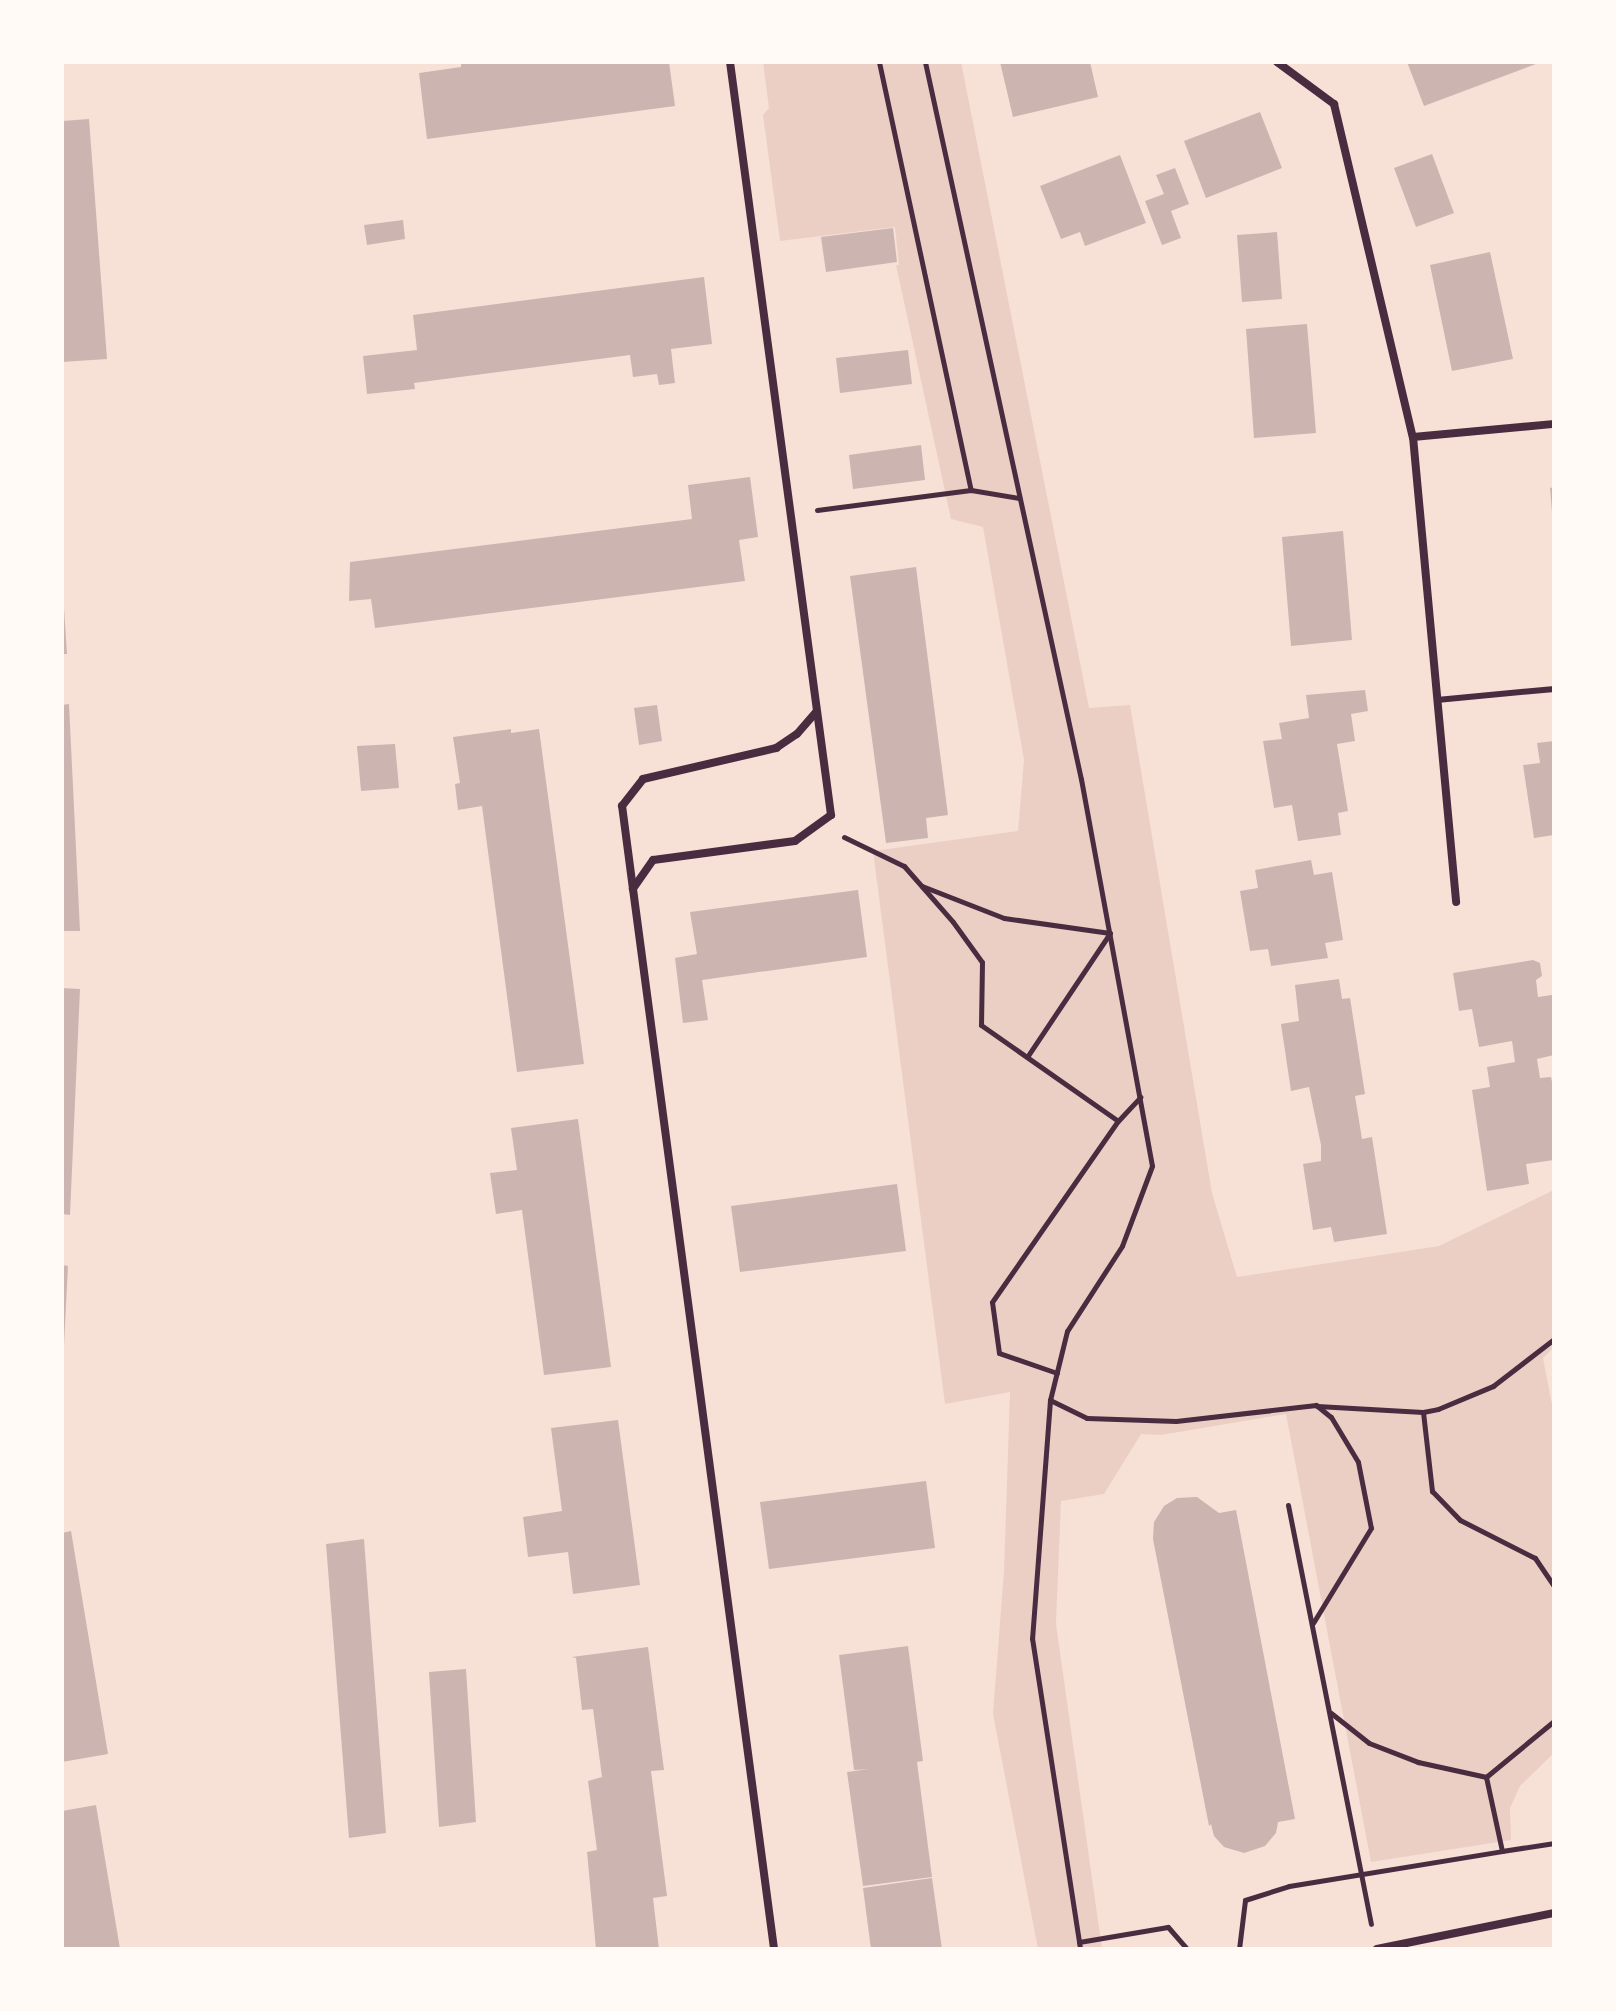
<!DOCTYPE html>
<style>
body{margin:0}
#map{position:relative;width:1616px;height:2011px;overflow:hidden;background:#f7e1d7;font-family:Barlow,sans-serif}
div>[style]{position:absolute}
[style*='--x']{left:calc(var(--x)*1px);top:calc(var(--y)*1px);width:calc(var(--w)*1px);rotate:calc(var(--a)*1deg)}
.green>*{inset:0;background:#ebcfc5}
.building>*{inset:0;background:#ccb4b1}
.path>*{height:5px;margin:-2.5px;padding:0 2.5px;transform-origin:2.5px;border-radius:2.5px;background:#4a2c40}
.service>*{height:6px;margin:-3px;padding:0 3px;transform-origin:3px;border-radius:3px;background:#4a2c40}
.minor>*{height:8px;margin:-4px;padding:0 4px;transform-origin:4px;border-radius:4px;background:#4a2c40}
span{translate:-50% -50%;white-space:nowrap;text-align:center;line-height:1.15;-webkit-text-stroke:8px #fffaf5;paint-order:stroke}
.frame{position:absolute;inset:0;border:64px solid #fffaf5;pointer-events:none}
</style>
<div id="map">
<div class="green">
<i style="clip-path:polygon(763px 62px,961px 62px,1089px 708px,1130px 705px,1212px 1193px,1237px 1277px,1439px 1246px,1554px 1190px,1554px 1347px,1543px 1358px,1554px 1415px,1554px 1753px,1520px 1786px,1510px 1808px,1511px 1840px,1371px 1862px,1286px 1414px,1161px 1435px,1141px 1434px,1104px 1494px,1061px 1501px,1056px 1624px,1102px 1949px,1038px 1949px,993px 1714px,1004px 1571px,1010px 1392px,945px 1404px,873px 851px,1018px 831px,1024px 760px,983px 527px,951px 519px,896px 265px,899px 265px,895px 227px,780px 241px,763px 115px,769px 108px)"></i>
</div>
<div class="building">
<i style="clip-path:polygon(461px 62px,669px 62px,675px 106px,427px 139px,419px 73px,461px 67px)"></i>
<i style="clip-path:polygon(1000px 62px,1090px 62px,1098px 97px,1013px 117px)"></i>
<i style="clip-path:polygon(1407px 62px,1541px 62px,1424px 106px)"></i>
<i style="clip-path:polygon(1260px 112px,1282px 168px,1206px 198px,1184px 141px)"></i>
<i style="clip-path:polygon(89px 119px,107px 359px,62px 362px,62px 121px)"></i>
<i style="clip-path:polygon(1432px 154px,1454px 213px,1416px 227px,1394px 168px)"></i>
<i style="clip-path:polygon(1120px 155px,1146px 223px,1085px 246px,1080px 232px,1061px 239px,1040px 186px)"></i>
<i style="clip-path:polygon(1175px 168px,1189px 204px,1171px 211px,1181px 238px,1162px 245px,1145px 201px,1164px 194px,1156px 175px)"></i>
<i style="clip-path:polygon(403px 220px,405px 239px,367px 245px,364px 225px)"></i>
<i style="clip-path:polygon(893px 228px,897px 262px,826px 272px,821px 237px)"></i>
<i style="clip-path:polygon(1277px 232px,1282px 299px,1242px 302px,1237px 235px)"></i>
<i style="clip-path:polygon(1490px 252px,1513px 359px,1452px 371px,1430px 265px)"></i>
<i style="clip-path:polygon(704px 277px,712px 344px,671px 349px,675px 383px,659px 385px,657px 374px,633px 377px,630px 355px,414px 383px,415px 389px,367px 394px,363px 356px,417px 350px,413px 315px)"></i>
<i style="clip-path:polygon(1307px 324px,1316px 433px,1254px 438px,1246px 329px)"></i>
<i style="clip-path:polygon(908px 350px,912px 384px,840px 393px,836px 358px)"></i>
<i style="clip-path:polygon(921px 445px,925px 480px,853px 489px,849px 455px)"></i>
<i style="clip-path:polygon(750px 477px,758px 537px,739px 540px,745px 581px,375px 628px,371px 599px,349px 601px,350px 562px,692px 519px,688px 485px)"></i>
<i style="clip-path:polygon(1554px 487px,1554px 512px,1552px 512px,1550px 488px)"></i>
<i style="clip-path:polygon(1343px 531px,1352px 640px,1291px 646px,1282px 537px)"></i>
<i style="clip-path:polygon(916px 567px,948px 815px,926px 818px,928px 838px,886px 843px,850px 576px)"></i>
<i style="clip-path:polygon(62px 578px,67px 654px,62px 654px)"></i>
<i style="clip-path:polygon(1365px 690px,1368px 711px,1351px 714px,1355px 741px,1337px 744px,1348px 811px,1338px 813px,1341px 835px,1298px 841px,1292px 805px,1274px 808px,1263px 741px,1282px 739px,1279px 723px,1309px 718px,1306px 695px)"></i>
<i style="clip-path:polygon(69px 704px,80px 931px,62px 931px,62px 705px)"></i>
<i style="clip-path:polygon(657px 705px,662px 741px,639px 745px,634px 708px)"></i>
<i style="clip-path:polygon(511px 729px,511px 733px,539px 729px,584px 1064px,517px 1072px,482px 806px,458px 810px,455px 784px,460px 783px,453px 737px)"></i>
<i style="clip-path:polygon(1554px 741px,1554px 835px,1534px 838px,1523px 765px,1540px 763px,1537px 743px)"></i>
<i style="clip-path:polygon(395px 744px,399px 788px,361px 791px,357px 746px)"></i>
<i style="clip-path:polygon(1311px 860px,1314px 875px,1332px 872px,1343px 940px,1325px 943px,1328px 958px,1271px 966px,1268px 949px,1250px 951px,1240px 891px,1258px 888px,1255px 870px)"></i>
<i style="clip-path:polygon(858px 890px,867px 957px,702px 980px,708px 1020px,683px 1023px,675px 958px,697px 954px,690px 912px)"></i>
<i style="clip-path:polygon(1533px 960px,1540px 963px,1542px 976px,1536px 980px,1538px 997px,1552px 995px,1554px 1006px,1554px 1055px,1537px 1059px,1540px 1078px,1551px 1077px,1554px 1091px,1554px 1160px,1526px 1164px,1529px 1184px,1487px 1191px,1472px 1090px,1490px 1087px,1487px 1067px,1515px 1062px,1512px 1041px,1479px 1047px,1472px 1009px,1459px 1011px,1453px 973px)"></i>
<i style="clip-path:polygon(1339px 979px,1342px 999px,1350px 998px,1365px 1094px,1355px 1096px,1362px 1139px,1372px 1137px,1387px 1234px,1334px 1242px,1331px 1227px,1313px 1230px,1303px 1164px,1321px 1161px,1321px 1145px,1309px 1087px,1291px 1091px,1281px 1024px,1299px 1021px,1295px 985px)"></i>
<i style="clip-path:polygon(62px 988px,80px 989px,70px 1215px,62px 1214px)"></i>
<i style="clip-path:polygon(578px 1119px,611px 1367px,544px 1375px,522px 1210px,496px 1214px,490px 1173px,517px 1170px,511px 1128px)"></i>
<i style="clip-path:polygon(897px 1184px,906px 1251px,740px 1272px,731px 1206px)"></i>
<i style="clip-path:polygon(62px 1265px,68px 1266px,64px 1345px,62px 1345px)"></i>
<i style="clip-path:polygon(618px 1420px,640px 1585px,573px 1594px,568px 1552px,528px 1557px,523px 1517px,562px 1511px,551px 1428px)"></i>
<i style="clip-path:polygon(926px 1481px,935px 1548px,769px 1569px,760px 1502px)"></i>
<i style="clip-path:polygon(1197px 1497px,1219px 1513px,1236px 1510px,1295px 1819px,1278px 1822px,1276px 1833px,1265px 1846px,1244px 1853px,1224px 1847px,1214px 1836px,1211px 1824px,1209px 1826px,1153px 1539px,1154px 1522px,1164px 1506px,1177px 1498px)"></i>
<i style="clip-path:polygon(71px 1531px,108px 1754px,62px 1762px,62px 1533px)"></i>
<i style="clip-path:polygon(364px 1539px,386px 1833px,349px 1838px,326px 1544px)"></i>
<i style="clip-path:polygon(908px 1646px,923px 1761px,917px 1762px,932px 1877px,863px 1886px,847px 1772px,869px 1769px,854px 1770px,839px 1655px)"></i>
<i style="clip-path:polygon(648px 1647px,664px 1770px,651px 1771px,667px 1896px,653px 1898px,659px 1949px,596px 1949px,587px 1852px,597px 1850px,588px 1781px,602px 1777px,593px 1709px,582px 1710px,576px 1658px,572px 1657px)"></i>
<i style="clip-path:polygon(466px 1669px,476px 1822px,439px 1827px,429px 1672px)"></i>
<i style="clip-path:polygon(96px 1805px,120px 1949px,62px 1949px,62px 1811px)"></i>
<i style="clip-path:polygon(932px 1878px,942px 1949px,871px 1949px,863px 1888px)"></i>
</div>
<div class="path">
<i style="--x:879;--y:62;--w:438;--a:77.9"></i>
<i style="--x:971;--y:490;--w:49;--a:9.5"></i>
<i style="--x:925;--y:62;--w:734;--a:77.73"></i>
<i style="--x:1081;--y:779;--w:393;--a:79.6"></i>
<i style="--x:1152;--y:1166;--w:85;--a:110.6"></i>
<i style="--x:1122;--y:1246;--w:101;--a:122.9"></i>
<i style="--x:1067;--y:1331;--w:71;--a:103.8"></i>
<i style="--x:1050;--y:1400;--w:239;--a:94.3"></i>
<i style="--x:1032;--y:1638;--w:315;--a:81.2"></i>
<i style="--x:817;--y:510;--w:155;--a:-7.4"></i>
<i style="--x:844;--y:837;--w:67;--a:25.8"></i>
<i style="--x:904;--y:866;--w:74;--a:48.8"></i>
<i style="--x:953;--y:922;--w:49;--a:54.1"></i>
<i style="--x:982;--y:962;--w:63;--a:90.9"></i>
<i style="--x:981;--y:1025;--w:167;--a:35"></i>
<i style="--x:1118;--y:1121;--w:33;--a:-47"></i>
<i style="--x:922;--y:886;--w:88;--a:21.3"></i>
<i style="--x:1004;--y:918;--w:107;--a:8.1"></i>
<i style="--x:1110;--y:933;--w:149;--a:123.8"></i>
<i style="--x:1057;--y:1373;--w:61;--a:-161"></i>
<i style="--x:999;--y:1353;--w:51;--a:-97.8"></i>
<i style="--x:992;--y:1302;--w:221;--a:-55.2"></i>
<i style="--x:1050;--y:1400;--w:41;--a:25.9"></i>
<i style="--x:1087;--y:1418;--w:89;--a:1.9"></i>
<i style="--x:1176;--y:1421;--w:141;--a:-6.5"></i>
<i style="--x:1316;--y:1405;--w:19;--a:39"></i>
<i style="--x:1331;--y:1417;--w:52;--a:59"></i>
<i style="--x:1358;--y:1462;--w:67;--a:78.9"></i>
<i style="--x:1371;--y:1528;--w:111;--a:121.4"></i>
<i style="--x:1317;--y:1406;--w:106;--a:3.2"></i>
<i style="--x:1423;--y:1412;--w:80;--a:83.5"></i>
<i style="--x:1432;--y:1491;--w:40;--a:46"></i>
<i style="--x:1460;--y:1520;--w:84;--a:26.9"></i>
<i style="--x:1535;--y:1558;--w:34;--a:56"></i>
<i style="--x:1423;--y:1412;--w:15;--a:-11"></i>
<i style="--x:1438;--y:1409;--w:60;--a:-22.7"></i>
<i style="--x:1493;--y:1386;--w:77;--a:-37.6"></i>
<i style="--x:1288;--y:1505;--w:427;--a:78.8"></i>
<i style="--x:1331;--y:1713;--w:48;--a:38.3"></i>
<i style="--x:1369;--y:1743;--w:53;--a:21.2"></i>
<i style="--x:1418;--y:1762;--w:70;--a:12.4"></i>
<i style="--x:1502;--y:1851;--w:53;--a:-8.7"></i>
<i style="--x:1079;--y:1942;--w:90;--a:-9.6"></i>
<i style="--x:1168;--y:1927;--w:29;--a:49"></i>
<i style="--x:1239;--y:1949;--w:49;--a:-83"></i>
<i style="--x:1245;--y:1900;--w:46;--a:-17.7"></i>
<i style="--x:1289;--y:1886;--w:216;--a:-9.3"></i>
<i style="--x:1502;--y:1851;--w:76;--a:-102.2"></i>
<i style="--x:1486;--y:1777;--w:88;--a:-39.5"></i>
</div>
<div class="service">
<i style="--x:1437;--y:700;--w:118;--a:-5.4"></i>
</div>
<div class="minor">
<i style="--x:730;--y:62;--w:760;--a:82.36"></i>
<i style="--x:831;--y:815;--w:44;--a:144.2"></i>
<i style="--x:795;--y:841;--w:143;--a:172.4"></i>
<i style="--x:653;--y:860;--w:35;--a:125"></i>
<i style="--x:633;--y:889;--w:1069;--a:82.42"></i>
<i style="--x:1277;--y:62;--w:71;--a:36.4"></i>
<i style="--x:1334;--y:104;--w:342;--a:76.7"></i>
<i style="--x:1413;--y:437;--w:142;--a:-5.3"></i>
<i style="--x:1413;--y:437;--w:467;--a:84.7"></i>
<i style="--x:633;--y:889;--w:84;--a:-97.5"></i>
<i style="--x:622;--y:806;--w:34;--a:-52"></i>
<i style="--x:643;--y:779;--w:137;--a:-13.1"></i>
<i style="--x:776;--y:748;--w:25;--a:-34"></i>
<i style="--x:797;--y:734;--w:29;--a:-49"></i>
<i style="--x:1377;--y:1949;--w:181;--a:-11.5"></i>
</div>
<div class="frame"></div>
</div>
